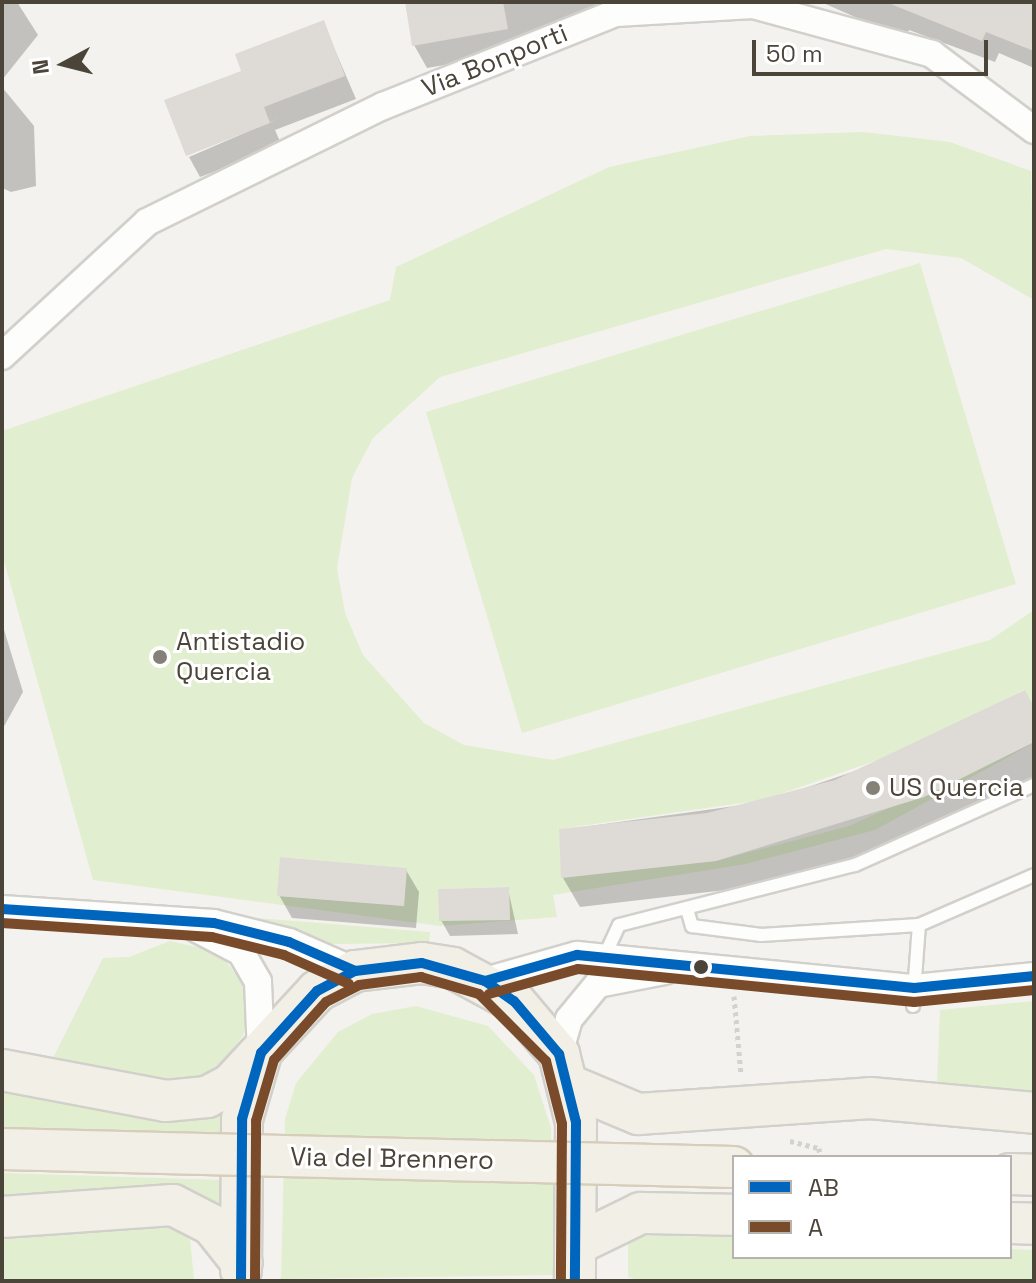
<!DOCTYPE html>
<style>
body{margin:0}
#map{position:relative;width:1036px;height:1283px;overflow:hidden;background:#f4f2ee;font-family:"Space Grotesk",sans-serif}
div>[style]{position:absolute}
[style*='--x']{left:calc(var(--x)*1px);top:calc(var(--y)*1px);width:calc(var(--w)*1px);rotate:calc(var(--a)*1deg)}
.green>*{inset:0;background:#e1eecf}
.shadow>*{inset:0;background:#0003}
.building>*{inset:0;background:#dedbd6}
.path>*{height:5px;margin-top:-2.5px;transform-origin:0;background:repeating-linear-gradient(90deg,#d3d2cc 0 4px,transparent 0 8px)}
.roads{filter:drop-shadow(2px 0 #d2d0cb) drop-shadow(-2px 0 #d2d0cb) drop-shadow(0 2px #d2d0cb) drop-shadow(0 -2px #d2d0cb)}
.service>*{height:12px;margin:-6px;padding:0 6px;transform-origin:6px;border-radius:6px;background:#fdfdfc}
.minor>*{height:26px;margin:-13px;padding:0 13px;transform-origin:13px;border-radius:13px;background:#fdfdfc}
.primary>*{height:40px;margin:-20px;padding:0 20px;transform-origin:20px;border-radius:20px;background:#f2efe6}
.bridges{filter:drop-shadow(2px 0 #d6cebb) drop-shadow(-2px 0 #d6cebb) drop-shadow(0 2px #d6cebb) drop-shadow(0 -2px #d6cebb)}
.primary-bridge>*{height:40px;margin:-20px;padding:0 20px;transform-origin:20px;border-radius:20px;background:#f2efe6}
.bus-1>*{height:10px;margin:-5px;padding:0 5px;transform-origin:5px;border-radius:5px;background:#0065bd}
.bus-2>*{height:10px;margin:-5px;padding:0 5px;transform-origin:5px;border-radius:5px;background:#7a4b2a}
.dots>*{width:22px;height:22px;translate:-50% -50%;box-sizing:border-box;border:4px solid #fff;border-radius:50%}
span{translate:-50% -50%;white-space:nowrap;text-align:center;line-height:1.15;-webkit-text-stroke:6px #fff;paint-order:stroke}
.street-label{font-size:26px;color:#4b4439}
.poi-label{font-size:26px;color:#4b4439}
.left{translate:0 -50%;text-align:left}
.frame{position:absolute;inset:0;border:4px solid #4b4439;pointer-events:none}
.legend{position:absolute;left:732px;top:1155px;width:280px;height:104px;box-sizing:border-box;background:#fff;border:2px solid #b7b4b0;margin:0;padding:10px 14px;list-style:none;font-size:24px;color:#4b4439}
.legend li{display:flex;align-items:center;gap:16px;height:40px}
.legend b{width:40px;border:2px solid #b7b4b0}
.north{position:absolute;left:24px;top:24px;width:80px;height:80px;-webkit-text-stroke:6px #fff;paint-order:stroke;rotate:263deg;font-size:22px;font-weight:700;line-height:32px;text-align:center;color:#4b4439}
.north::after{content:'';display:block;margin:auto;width:28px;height:36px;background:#4b4439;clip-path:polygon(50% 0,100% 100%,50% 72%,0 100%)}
.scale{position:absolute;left:752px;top:40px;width:236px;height:36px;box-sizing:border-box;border:4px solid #4b4439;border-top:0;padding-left:10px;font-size:24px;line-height:28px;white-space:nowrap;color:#4b4439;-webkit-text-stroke:6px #fff;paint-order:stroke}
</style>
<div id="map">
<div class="green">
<i style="clip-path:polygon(evenodd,863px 132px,950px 142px,1031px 171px,1034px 300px,961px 258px,886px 249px,440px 377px,373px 438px,352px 478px,337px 568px,345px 613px,363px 655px,424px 723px,464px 745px,553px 760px,990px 640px,1034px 610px,1034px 707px,1024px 690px,906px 750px,763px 800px,559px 829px,562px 878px,716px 861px,849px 826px,1034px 743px,875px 830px,746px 864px,553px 895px,557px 917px,440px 926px,93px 880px,2px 554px,2px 431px,390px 300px,396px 267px,609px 167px,750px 136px,863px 132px,281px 857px,406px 868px,404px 906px,278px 896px,281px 857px,863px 132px,509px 887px,510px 919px,439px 920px,438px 889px,509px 887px)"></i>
<i style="clip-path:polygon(920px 263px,1016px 584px,522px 733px,426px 412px)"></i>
<i style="clip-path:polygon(257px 918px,430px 932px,429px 943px,328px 944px)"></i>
<i style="clip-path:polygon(170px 941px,219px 952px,242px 983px,249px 1015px,244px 1034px,218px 1071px,180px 1086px,51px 1062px,103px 958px,129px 957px)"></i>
<i style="clip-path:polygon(1034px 1001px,1034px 1096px,937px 1083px,940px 1010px)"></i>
<i style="clip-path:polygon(416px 1006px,488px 1026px,534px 1075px,551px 1128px,556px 1275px,281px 1279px,285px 1119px,296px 1083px,338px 1032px,372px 1014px)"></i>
<i style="clip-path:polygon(2px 1084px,220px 1108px,223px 1133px,2px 1127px)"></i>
<i style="clip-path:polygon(2px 1173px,223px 1180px,222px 1208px,2px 1206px)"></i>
<i style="clip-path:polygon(129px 1224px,172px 1227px,190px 1238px,194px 1279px,2px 1281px,2px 1236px)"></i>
<i style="clip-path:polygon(628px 1235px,734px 1237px,734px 1257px,1010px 1257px,1010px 1249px,1034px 1250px,1034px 1281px,642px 1281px,628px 1277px)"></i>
</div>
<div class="shadow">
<i style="clip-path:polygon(2px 2px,17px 2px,38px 35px,2px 80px)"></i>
<i style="clip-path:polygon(407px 2px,675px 2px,520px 52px,427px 68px,414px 45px)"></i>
<i style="clip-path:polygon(1034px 2px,1034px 68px,999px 53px,995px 62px,909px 30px,905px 39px,821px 2px)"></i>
<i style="clip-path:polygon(323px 22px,356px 99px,275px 130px,282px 146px,200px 177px,189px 157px,279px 118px,188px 155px,167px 101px,244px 72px)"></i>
<i style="clip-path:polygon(2px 87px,34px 126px,36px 186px,11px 192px,2px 188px)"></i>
<i style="clip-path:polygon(2px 623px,23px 692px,2px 730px)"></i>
<i style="clip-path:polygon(1034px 710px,1034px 777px,866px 855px,734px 889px,580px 907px,563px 878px,561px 830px,764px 802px)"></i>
<i style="clip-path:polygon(406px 870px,419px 892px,416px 928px,292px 918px,279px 895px)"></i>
<i style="clip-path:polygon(508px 889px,518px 934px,450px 936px,441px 920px)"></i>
</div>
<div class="building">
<i style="clip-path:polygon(405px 2px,503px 2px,508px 29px,412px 46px)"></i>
<i style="clip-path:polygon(886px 2px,1034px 2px,1034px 51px,986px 32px,982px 41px)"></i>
<i style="clip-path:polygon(324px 20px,345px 76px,264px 107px,270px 123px,186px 156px,164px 100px,241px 71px,235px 54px)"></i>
<i style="clip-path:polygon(1025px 690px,1034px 707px,1034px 742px,924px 797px,716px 861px,561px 878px,559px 829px,707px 813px,835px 780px)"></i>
<i style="clip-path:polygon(280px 857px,407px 868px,404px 906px,277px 896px)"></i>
<i style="clip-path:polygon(509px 887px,510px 920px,439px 921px,438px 889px)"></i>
</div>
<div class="path">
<i style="--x:734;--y:996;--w:78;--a:84.9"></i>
<i style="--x:790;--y:1141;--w:30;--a:14"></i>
<i style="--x:819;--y:1148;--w:9;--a:84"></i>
</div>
<div class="roads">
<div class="service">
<i style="--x:687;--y:909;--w:18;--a:74"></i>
<i style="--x:692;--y:926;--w:70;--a:7.4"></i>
<i style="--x:761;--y:935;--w:158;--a:-3.6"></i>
<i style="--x:605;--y:955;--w:33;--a:-65"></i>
<i style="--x:619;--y:925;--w:244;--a:-14.3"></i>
<i style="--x:855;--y:865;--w:196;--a:-24.1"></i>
<i style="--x:913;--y:1006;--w:81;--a:-85.8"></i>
<i style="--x:919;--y:925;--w:125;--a:-23.5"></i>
</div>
<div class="minor">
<i style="--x:2;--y:356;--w:197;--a:-42.7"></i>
<i style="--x:147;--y:222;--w:263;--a:-26.2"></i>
<i style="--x:383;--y:106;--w:251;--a:-21.8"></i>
<i style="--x:616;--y:13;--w:137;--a:-3.3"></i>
<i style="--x:753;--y:5;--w:186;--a:15.3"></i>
<i style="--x:932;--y:54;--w:127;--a:36.7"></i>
<i style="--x:2;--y:909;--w:212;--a:3.8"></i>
<i style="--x:214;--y:923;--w:77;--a:14.2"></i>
<i style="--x:289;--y:942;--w:72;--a:23.7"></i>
<i style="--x:197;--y:929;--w:50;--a:27.6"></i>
<i style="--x:241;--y:952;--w:34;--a:60"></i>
<i style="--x:258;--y:982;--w:71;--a:87.6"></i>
<i style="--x:485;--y:981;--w:96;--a:-15.8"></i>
<i style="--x:577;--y:955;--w:339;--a:5.6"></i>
<i style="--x:914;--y:988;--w:121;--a:-5.7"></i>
<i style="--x:559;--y:1054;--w:36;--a:-74"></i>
<i style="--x:569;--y:1019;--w:45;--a:-50.4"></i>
<i style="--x:598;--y:984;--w:68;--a:-11"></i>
</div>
<div class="primary">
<i style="--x:2;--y:1070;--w:167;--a:10.7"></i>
<i style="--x:166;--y:1101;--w:41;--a:-5.6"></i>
<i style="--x:207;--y:1097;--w:27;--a:-28"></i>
<i style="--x:231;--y:1084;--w:127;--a:-47.2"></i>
<i style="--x:317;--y:991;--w:43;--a:-27.8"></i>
<i style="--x:355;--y:971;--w:67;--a:-6.8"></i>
<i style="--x:422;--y:963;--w:31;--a:9"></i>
<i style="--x:453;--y:968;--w:69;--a:28.4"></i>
<i style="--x:514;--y:1001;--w:70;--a:49.7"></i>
<i style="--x:559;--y:1054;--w:70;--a:76"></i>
<i style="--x:576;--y:1122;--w:159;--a:90.4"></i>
<i style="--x:571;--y:1086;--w:73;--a:22.7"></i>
<i style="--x:638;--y:1114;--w:233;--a:-3.9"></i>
<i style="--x:870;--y:1098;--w:165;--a:5.2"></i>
<i style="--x:1010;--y:1174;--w:24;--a:2"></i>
<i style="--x:2;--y:1217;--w:171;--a:-4"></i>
<i style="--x:173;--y:1205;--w:44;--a:27.1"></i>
<i style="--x:212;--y:1225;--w:48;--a:51.7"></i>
<i style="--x:1010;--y:1223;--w:24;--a:2"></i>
<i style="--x:575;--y:1245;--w:73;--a:-25.9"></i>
<i style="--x:641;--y:1213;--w:93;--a:1.2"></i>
<i style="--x:241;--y:1270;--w:151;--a:-89.6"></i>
<i style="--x:242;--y:1119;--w:65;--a:-73.8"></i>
</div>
</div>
<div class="bridges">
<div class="primary-bridge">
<i style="--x:2;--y:1149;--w:732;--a:1.41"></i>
</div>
</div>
<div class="bus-1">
<i style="--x:2;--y:909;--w:212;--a:3.8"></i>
<i style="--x:214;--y:923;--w:77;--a:14.2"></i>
<i style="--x:289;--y:942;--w:72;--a:23.7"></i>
<i style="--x:485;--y:981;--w:96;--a:-15.8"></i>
<i style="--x:577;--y:955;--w:339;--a:5.6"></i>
<i style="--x:914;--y:988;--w:121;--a:-5.7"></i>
<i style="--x:241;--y:1281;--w:162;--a:-89.6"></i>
<i style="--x:242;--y:1119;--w:69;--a:-73.9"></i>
<i style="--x:261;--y:1053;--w:84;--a:-47.9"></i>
<i style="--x:317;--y:991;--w:43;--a:-27.8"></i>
<i style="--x:355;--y:971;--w:67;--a:-6.8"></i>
<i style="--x:422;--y:963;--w:66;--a:15.9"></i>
<i style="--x:485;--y:981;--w:35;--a:35"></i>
<i style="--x:514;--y:1001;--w:70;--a:49.7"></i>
<i style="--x:559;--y:1054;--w:70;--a:76"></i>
<i style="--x:576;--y:1122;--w:159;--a:90.4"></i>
</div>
<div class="bus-2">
<i style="--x:2;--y:923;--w:210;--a:3.8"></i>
<i style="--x:212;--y:937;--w:74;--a:14"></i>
<i style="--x:284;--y:955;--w:71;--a:24"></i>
<i style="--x:489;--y:994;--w:92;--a:-15.7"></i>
<i style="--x:578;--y:969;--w:338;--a:5.6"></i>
<i style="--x:914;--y:1002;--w:121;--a:-5.7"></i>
<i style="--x:255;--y:1281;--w:160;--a:-89.6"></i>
<i style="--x:256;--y:1121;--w:64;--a:-73.6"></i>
<i style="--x:274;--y:1060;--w:78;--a:-48.1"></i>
<i style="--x:326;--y:1002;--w:37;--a:-27"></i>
<i style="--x:359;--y:985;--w:63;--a:-7.4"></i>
<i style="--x:421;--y:977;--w:60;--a:16.3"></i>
<i style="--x:479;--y:994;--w:95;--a:45"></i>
<i style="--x:546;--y:1061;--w:65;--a:75.7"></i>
<i style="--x:562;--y:1124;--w:157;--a:90.4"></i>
</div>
<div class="dots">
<i style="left:160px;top:657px;background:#868178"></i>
<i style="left:873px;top:788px;background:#868178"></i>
<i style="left:701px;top:967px;background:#4b4439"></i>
</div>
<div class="street-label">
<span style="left:495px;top:61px;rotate:-22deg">Via Bonporti</span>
<span style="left:392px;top:1159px;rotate:1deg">Via del Brennero</span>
</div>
<div class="poi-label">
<span class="left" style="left:176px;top:657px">Antistadio<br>Quercia</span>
<span class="left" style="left:889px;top:788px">US Quercia</span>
</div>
<div class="frame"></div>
<ul class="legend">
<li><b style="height:10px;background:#0065bd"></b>AB</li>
<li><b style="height:10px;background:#7a4b2a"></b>A</li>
</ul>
<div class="north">N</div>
<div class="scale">50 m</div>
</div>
